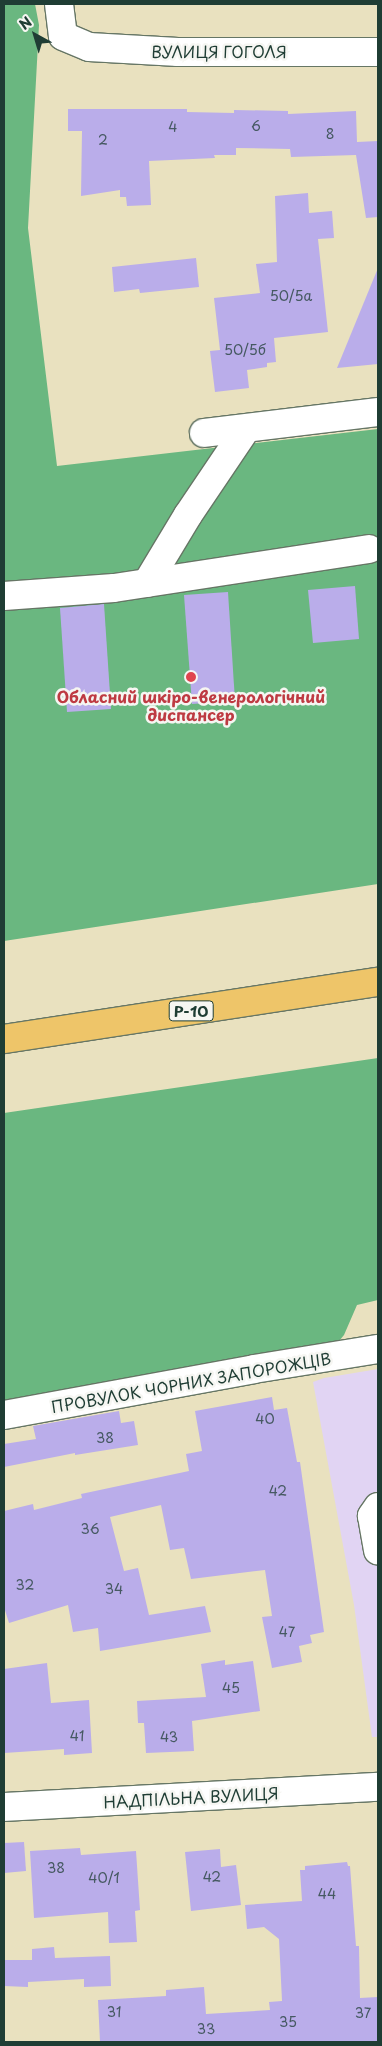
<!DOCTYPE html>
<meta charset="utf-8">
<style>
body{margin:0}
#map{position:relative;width:382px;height:2046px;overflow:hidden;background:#e9e1bf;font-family:"Playpen Sans",sans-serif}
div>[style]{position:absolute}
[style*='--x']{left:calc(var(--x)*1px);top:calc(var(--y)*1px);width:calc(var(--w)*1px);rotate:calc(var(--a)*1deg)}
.built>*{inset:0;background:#e1d4f3}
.forest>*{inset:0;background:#6ab780}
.building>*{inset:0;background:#baadea}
.roads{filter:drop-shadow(1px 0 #667665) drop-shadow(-1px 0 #667665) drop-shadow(0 1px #667665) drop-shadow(0 -1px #667665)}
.minor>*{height:28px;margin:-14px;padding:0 14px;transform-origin:14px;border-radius:14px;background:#fff}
.major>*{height:28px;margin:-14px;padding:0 14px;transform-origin:14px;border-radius:14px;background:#eec569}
.dots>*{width:14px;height:14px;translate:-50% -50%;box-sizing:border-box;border:2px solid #f6f6f2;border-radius:50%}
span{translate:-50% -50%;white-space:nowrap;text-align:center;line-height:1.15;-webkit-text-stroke:5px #f6f6f2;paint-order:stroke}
.number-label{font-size:14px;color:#465962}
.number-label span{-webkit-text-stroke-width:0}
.shield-label span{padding:1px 4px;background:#f6f6f2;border:1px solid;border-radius:4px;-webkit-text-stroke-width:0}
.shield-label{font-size:15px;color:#1f3d34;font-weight:700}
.street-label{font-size:16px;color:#1f3d34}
.health-label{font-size:16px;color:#be3a42;font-weight:700}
.frame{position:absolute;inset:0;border:5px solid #1f3d34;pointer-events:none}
.north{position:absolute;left:10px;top:10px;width:50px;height:50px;-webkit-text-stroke:4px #f6f6f2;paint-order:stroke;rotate:321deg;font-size:14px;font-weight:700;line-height:20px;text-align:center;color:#1f3d34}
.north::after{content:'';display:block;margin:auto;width:18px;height:22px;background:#1f3d34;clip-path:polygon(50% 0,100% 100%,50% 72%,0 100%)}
</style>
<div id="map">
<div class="built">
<i style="clip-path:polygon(378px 1369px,378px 1737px,372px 1737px,354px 1605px,313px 1382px,324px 1378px)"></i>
</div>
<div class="forest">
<i style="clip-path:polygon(4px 4px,35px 4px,39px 25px,28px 228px,57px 466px,378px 429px,378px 884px,4px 941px)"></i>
<i style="clip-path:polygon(378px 1058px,378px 1300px,357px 1305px,344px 1335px,339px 1341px,4px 1406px,4px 1113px)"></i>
</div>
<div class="building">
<i style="clip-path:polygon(68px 109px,187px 109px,187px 112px,234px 113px,234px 110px,288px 111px,288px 114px,356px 111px,357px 142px,378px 141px,378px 217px,366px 218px,356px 155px,291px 157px,290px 149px,236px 148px,236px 155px,214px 155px,215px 158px,149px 161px,151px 205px,127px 206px,126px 197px,120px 197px,120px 190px,81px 196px,82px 131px,68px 131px)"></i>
<i style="clip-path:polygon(308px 193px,309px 213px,332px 211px,334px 238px,318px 239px,328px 332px,274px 338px,276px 362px,267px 363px,267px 367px,247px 370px,249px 388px,215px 392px,210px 351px,220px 350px,214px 298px,260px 293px,256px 264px,277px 262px,275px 196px)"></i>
<i style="clip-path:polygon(196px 258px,199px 287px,140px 293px,139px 289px,114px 292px,112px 267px)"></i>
<i style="clip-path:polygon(378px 268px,378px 364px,337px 368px)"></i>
<i style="clip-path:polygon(355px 586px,359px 639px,313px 643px,308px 590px)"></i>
<i style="clip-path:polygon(228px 592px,235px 701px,192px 704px,184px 595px)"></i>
<i style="clip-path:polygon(104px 604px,111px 709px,67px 712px,60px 608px)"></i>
<i style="clip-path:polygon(272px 1397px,274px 1410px,287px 1408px,297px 1462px,300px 1462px,324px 1632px,310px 1635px,312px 1643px,299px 1646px,302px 1662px,272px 1668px,262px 1617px,272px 1616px,265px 1570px,191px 1579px,184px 1548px,170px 1550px,161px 1505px,110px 1517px,124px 1571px,138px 1568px,149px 1615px,205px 1606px,211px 1632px,100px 1651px,98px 1628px,73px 1632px,68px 1605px,9px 1623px,4px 1607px,4px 1511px,33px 1504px,34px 1510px,82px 1498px,81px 1494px,189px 1471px,186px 1454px,202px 1451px,195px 1411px)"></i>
<i style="clip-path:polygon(119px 1411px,121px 1423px,134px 1421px,138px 1445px,75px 1455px,75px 1453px,4px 1467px,4px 1444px,36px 1439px,33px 1426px)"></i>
<i style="clip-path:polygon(225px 1660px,225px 1665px,253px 1661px,260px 1711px,192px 1721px,194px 1751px,146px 1753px,144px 1723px,138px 1723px,137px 1701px,206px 1697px,201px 1664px)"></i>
<i style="clip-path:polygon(47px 1663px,51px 1703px,89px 1700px,92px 1753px,64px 1755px,64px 1749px,4px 1753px,4px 1669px)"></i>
<i style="clip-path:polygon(24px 1842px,26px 1871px,4px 1873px,4px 1843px)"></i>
<i style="clip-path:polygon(80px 1848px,81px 1855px,136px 1851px,140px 1910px,135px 1911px,137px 1942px,109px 1943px,108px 1912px,34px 1918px,30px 1851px)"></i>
<i style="clip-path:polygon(220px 1849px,221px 1867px,236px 1865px,241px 1905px,191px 1911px,185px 1852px)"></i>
<i style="clip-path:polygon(347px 1862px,348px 1866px,350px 1866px,356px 1946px,359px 1946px,360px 1998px,378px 1997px,378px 2042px,100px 2042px,98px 2000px,166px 1996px,166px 1990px,204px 1987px,206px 2014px,270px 2010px,269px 2002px,282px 2001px,279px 1939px,264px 1927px,247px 1929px,245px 1905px,302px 1901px,300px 1870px,305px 1870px,305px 1866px)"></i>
<i style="clip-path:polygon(54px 1947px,55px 1958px,110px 1956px,111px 1986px,84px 1987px,84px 1979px,28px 1982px,28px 1987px,4px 1986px,4px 1960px,32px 1960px,32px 1949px)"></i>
</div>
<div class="roads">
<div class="minor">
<i style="--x:59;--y:4;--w:32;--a:83"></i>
<i style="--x:63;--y:36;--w:28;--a:23"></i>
<i style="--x:89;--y:47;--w:89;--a:3.2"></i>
<i style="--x:178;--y:52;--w:200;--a:0"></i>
<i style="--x:204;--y:433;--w:175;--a:-6.9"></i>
<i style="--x:147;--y:583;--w:79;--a:-58.9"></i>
<i style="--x:188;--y:515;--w:104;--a:-56"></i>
<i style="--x:4;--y:596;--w:110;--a:-4.2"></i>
<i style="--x:114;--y:588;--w:258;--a:-8.7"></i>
<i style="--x:4;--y:1415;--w:254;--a:-10.4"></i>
<i style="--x:254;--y:1369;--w:126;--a:-9.2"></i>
<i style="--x:378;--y:1507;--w:11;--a:124"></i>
<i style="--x:372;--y:1516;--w:35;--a:80"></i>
<i style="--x:4;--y:1807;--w:375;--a:-3.1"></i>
</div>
<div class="major">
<i style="--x:4;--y:1039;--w:378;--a:-8.7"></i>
</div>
</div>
<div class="dots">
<i style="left:191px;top:677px;background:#e0444e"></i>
</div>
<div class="number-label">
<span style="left:256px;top:126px">6</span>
<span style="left:173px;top:127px">4</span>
<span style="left:330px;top:134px">8</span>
<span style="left:103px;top:140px">2</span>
<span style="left:291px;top:296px">50/5а</span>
<span style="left:245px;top:350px">50/5б</span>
<span style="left:265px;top:1419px">40</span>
<span style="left:105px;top:1438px">38</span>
<span style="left:278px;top:1491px">42</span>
<span style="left:90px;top:1529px">36</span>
<span style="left:25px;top:1585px">32</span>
<span style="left:114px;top:1589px">34</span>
<span style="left:287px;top:1632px">47</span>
<span style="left:231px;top:1688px">45</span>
<span style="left:77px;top:1736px">41</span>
<span style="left:169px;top:1737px">43</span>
<span style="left:56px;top:1868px">38</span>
<span style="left:212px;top:1877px">42</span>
<span style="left:104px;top:1878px">40/1</span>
<span style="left:327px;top:1894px">44</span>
<span style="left:114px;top:2012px">31</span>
<span style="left:363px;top:2013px">37</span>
<span style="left:288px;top:2022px">35</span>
<span style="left:206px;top:2029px">33</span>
</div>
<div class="shield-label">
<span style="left:191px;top:1011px">Р-10</span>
</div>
<div class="street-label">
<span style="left:219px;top:51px">ВУЛИЦЯ ГОГОЛЯ</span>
<span style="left:191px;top:1382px;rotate:-10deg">ПРОВУЛОК ЧОРНИХ ЗАПОРОЖЦІВ</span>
<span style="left:191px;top:1797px;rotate:-3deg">НАДПІЛЬНА ВУЛИЦЯ</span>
</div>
<div class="health-label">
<span style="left:191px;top:705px">Обласний шкіро-венерологічний<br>диспансер</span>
</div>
<div class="frame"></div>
<div class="north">N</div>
</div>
